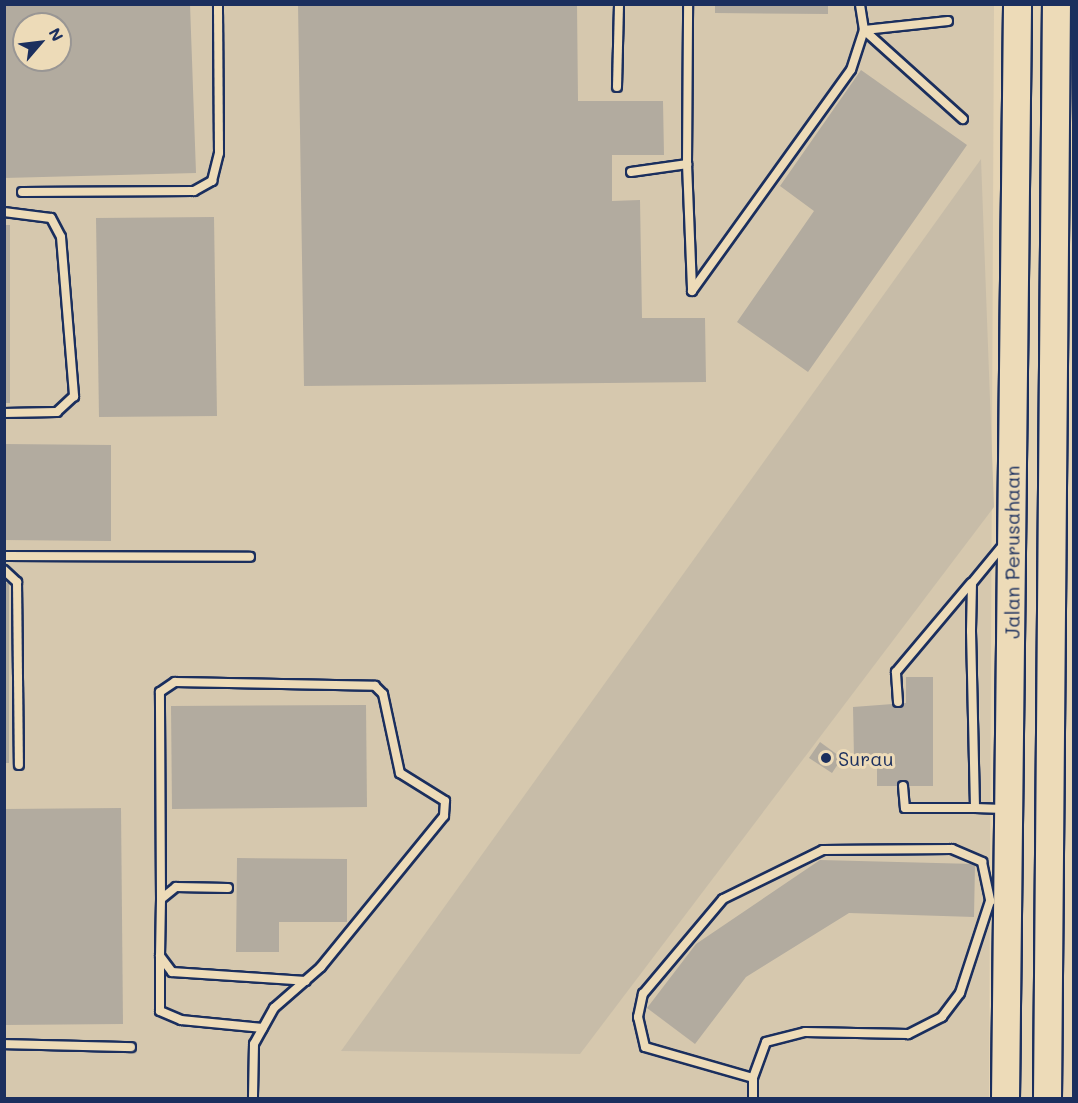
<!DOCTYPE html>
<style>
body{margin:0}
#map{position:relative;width:1078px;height:1103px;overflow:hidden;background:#e5d4b4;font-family:Mali,sans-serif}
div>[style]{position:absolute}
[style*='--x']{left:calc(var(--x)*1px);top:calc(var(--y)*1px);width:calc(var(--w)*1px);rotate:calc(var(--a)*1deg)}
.built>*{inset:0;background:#d6c8ae}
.green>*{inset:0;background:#c7bca8}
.building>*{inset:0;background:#b2ab9f}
.roads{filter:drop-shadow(2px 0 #1b2f5e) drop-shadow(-2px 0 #1b2f5e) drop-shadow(0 2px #1b2f5e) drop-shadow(0 -2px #1b2f5e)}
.service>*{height:8px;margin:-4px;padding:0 4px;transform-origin:4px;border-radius:4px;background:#eddbb8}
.primary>*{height:27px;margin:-13.5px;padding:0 13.5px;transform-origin:13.5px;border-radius:13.5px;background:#eddbb8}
.dots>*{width:16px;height:16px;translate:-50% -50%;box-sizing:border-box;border:3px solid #eddbb8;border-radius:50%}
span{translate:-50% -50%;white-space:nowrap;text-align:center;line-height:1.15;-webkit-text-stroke:6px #eddbb8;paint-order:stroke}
.street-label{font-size:20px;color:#1b2f5e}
.poi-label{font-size:20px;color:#1b2f5e}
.left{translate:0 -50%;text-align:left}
.frame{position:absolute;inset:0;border:6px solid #1b2f5e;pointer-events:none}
.north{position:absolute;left:12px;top:12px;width:60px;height:60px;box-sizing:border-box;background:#eddbb8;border:2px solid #999694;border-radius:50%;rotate:62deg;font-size:16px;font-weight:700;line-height:24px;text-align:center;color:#1b2f5e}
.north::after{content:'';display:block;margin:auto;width:21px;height:27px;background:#1b2f5e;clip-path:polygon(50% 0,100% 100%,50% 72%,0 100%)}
</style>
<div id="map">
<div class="built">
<i style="clip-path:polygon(evenodd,5px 5px,994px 5px,989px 1098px,5px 1098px,5px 5px,24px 24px,60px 24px,60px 60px,24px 60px,24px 24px)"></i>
</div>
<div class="green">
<i style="clip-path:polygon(981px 159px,994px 507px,580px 1054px,341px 1051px)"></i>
</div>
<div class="building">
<i style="clip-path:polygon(evenodd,4px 4px,190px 4px,196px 173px,4px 178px,4px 4px,24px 24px,60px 24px,60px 60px,24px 60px,24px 24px)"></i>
<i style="clip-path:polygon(298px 4px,577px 4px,578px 101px,663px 101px,664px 155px,612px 155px,612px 201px,640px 200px,642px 318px,705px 318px,706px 382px,304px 386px)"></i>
<i style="clip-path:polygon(715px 4px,828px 4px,828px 14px,715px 13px)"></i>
<i style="clip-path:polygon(861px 70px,967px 145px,808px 372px,737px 322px,814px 211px,780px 186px)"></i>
<i style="clip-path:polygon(214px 217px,217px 416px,99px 417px,96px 218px)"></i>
<i style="clip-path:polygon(4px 225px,10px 225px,10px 403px,4px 403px)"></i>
<i style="clip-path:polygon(4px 444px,111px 445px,111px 541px,4px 540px)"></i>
<i style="clip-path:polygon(4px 583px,9px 583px,9px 763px,4px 763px)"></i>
<i style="clip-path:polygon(906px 677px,933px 677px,933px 786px,877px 786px,877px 758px,854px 759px,853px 707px,906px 703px)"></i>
<i style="clip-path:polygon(366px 705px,367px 807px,172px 809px,171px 706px)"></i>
<i style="clip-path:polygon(820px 742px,842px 758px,832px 773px,809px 758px)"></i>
<i style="clip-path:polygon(121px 808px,123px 1024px,4px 1025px,4px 809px)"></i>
<i style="clip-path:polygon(237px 858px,347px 859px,347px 922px,279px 922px,279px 952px,236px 952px)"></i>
<i style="clip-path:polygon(820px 860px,975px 864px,974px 917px,849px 913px,746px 977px,695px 1044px,647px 1008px,696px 944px)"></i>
</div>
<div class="roads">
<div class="service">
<i style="--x:948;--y:21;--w:84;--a:173.9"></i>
<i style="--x:864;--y:30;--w:133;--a:42"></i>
<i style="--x:617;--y:87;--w:83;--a:-88.6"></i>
<i style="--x:687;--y:164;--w:127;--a:87.7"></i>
<i style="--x:692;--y:291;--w:272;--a:-54.3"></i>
<i style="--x:851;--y:70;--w:42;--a:-72"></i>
<i style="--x:864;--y:30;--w:26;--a:-99"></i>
<i style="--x:631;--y:172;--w:57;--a:-8.1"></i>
<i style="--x:687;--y:164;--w:160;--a:-89.6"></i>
<i style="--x:22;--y:192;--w:172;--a:-0.3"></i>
<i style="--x:194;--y:191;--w:21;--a:-29"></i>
<i style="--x:212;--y:181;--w:29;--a:-76"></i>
<i style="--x:219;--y:153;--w:149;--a:-90.4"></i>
<i style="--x:4;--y:212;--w:47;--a:7.3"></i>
<i style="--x:51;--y:218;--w:21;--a:62"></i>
<i style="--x:61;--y:237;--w:160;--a:85.3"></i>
<i style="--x:74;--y:396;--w:23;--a:137"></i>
<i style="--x:57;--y:412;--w:53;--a:178.9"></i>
<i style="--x:1004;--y:544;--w:50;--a:129.4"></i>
<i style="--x:972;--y:583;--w:48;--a:91.2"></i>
<i style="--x:971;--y:631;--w:177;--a:88.7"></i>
<i style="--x:975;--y:808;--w:29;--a:2"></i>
<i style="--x:4;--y:556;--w:246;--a:0.2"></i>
<i style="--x:4;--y:570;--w:18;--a:43"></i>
<i style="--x:17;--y:582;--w:183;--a:89.4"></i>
<i style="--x:898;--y:702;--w:30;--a:-94"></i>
<i style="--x:896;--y:672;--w:116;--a:-49.9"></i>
<i style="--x:903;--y:786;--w:22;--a:85"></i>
<i style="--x:905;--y:808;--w:70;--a:0"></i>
<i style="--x:228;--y:888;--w:52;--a:-178.9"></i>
<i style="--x:176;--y:887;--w:19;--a:141"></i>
<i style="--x:161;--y:899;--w:57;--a:91"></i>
<i style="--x:160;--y:956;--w:20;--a:53"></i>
<i style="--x:172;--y:972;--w:134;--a:3.8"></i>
<i style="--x:161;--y:899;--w:207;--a:-90.3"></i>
<i style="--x:160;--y:692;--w:18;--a:-34"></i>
<i style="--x:175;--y:682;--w:200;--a:1.1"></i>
<i style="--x:375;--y:686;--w:11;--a:45"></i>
<i style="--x:383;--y:694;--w:81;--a:77.9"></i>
<i style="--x:400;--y:773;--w:53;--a:31.9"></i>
<i style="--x:445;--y:801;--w:15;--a:94"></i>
<i style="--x:444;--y:816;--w:195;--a:129.2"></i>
<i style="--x:321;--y:967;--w:62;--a:138.9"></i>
<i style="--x:274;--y:1008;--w:41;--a:119.1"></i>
<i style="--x:254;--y:1044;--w:54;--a:91.1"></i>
<i style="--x:160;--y:956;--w:55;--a:90"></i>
<i style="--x:160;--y:1011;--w:23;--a:23"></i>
<i style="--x:181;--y:1020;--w:82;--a:5.6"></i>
<i style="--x:4;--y:1044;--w:127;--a:1.4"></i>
<i style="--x:753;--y:1078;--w:112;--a:-164"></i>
<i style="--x:645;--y:1047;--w:31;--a:-103"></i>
<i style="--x:638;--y:1017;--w:24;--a:-78"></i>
<i style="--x:643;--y:994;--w:124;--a:-49.9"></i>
<i style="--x:723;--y:899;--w:111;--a:-26.1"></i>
<i style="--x:823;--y:850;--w:129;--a:-0.4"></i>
<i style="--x:952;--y:849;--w:33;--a:23"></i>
<i style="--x:982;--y:862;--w:40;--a:78"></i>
<i style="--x:990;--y:901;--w:97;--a:108.1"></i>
<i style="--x:960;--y:993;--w:30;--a:127"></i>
<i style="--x:942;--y:1017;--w:38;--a:153"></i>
<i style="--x:908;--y:1034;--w:103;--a:-178.9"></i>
<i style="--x:805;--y:1032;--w:40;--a:165.6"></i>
<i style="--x:766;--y:1042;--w:38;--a:110"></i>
<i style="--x:753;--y:1078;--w:20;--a:90"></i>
</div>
<div class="primary">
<i style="--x:1005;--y:1098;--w:1094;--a:-89.37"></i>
<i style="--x:1047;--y:1098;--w:1094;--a:-89.53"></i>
</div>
</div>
<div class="dots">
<i style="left:826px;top:758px;background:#1b2f5e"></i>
</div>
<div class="street-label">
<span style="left:1012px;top:552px;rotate:-90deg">Jalan Perusahaan</span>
</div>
<div class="poi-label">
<span class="left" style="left:838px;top:758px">Surau</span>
</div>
<div class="frame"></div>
<div class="north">N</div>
</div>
